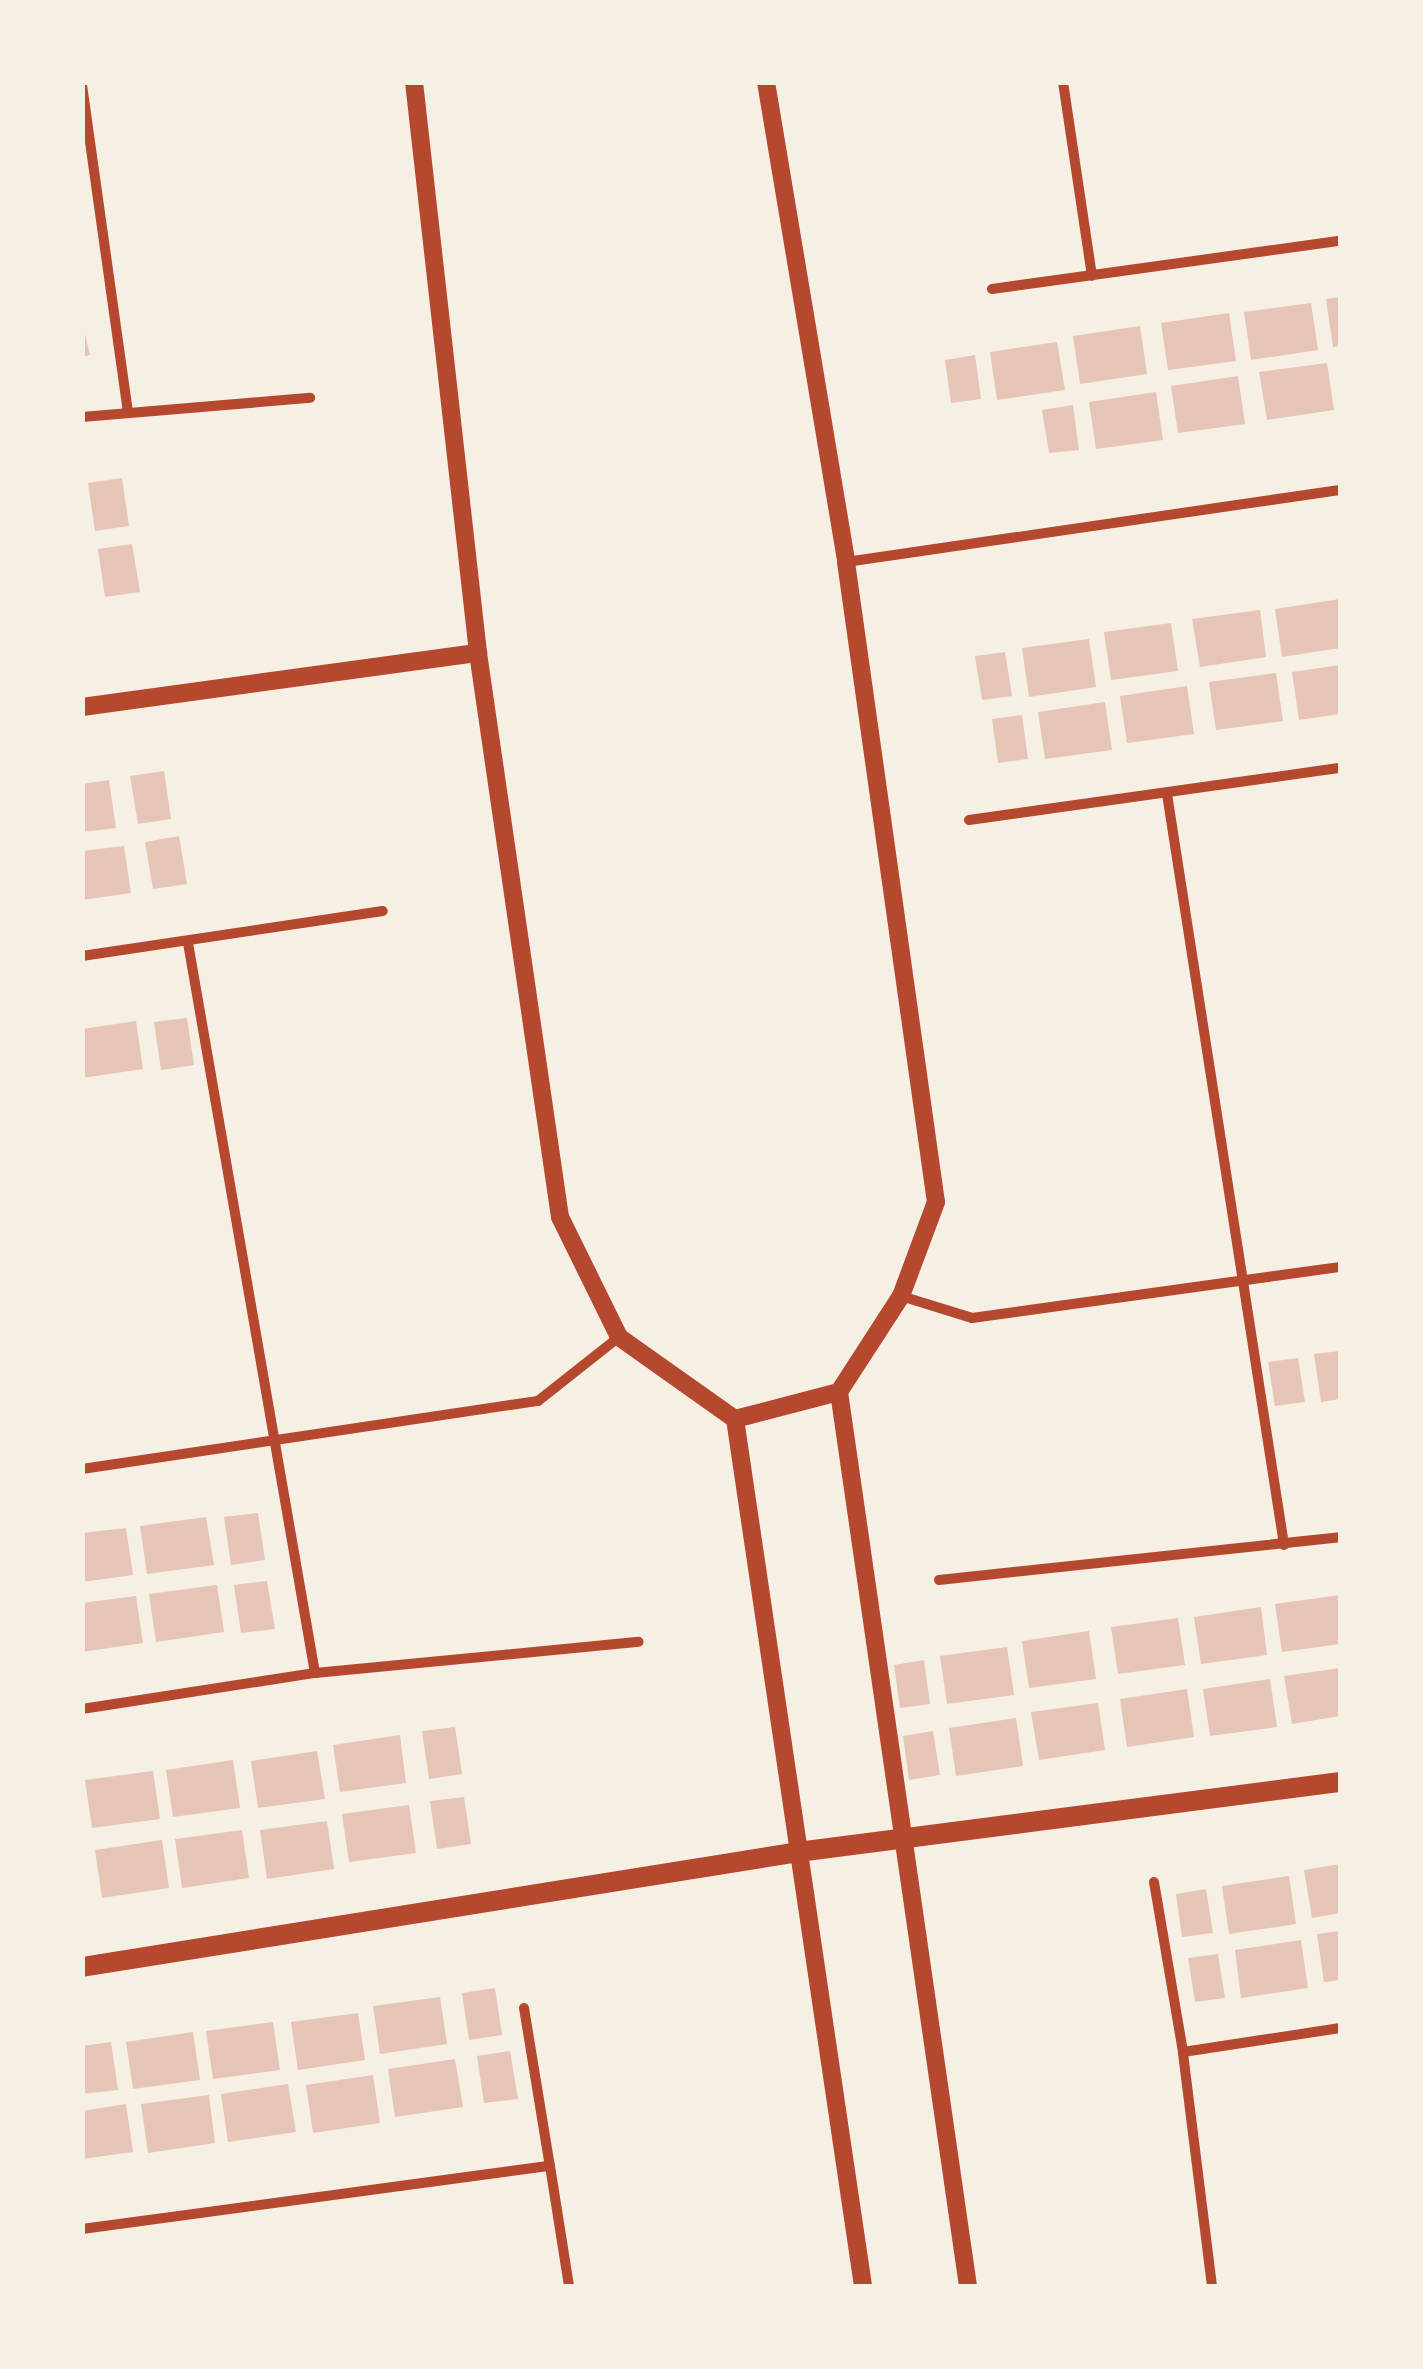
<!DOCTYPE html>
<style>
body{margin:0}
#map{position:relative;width:1423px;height:2369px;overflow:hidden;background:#f6efe4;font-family:Arial,sans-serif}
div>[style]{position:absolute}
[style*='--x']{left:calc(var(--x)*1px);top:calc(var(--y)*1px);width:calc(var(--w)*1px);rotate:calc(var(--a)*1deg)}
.building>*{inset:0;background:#e6c5b7}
.minor>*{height:10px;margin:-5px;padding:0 5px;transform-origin:5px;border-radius:5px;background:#b5482f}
.tertiary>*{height:18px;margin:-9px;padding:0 9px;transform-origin:9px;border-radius:9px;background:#b5482f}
.secondary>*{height:20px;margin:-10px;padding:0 10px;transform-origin:10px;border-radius:10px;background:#b5482f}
span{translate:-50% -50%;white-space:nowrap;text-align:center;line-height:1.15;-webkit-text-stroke:10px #f6efe4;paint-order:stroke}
.frame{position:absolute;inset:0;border:85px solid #f6efe4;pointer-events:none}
</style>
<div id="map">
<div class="building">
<i style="clip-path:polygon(1340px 297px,1340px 346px,1333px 347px,1326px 299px)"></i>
<i style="clip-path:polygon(1311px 303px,1318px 350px,1251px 360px,1244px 312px)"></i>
<i style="clip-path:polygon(1229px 313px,1236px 361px,1168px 370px,1161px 323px)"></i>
<i style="clip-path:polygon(82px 321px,90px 355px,82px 357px)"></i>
<i style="clip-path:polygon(1140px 326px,1147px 374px,1080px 384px,1073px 336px)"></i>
<i style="clip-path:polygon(1057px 342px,1065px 390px,997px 400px,990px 352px)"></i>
<i style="clip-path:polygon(975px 355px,981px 399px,951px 403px,945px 360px)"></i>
<i style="clip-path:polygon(1327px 363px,1334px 410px,1267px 420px,1259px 372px)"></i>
<i style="clip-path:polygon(1238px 376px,1245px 424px,1178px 433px,1171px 386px)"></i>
<i style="clip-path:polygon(1156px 392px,1163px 440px,1096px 449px,1089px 402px)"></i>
<i style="clip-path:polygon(1073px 405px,1079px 450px,1049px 453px,1042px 410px)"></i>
<i style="clip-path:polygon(122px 478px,129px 526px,95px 531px,88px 483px)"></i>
<i style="clip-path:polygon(132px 544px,140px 592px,105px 597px,98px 549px)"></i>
<i style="clip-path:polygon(1340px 599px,1340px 648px,1282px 657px,1275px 609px)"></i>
<i style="clip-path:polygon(1260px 610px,1266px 657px,1200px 667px,1192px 619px)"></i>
<i style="clip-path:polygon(1171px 623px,1178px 671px,1111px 680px,1104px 632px)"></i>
<i style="clip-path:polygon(1089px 639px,1096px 687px,1029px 697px,1022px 648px)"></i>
<i style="clip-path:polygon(1005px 652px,1012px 696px,982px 700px,975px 656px)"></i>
<i style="clip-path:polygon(1340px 665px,1340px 714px,1299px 720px,1292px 672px)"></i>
<i style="clip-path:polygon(1276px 673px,1283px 721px,1216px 730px,1209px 682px)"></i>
<i style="clip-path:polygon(1187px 686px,1194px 734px,1127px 743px,1120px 696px)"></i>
<i style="clip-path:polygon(1105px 702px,1112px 750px,1045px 759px,1038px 712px)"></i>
<i style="clip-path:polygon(1022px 715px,1028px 759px,998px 763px,992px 719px)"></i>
<i style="clip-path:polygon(164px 771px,171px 819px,138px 824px,130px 776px)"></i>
<i style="clip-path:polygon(109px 780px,116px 828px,82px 832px,82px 784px)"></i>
<i style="clip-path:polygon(179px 836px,187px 884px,153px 889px,145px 842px)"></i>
<i style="clip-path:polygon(124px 846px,131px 893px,82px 900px,82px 851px)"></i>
<i style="clip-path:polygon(187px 1018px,194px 1065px,161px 1070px,154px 1022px)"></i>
<i style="clip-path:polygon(136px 1021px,143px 1069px,82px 1078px,82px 1029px)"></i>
<i style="clip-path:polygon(1340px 1351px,1340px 1399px,1321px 1402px,1314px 1354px)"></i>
<i style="clip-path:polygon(1298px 1358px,1305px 1402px,1275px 1406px,1268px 1362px)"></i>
<i style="clip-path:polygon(258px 1513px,265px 1560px,231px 1565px,224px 1517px)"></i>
<i style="clip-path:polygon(206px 1517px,214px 1565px,147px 1574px,140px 1526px)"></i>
<i style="clip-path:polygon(126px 1528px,133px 1575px,82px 1582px,82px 1533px)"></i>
<i style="clip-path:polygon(267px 1581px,275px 1629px,241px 1633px,234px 1585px)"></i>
<i style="clip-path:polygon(217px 1585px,224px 1632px,156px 1642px,149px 1594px)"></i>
<i style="clip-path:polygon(1340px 1595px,1340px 1644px,1282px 1652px,1275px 1604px)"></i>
<i style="clip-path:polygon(136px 1596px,143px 1643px,82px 1652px,82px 1603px)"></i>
<i style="clip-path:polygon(1261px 1607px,1267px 1655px,1201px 1664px,1194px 1617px)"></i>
<i style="clip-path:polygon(1178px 1618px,1185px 1665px,1118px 1674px,1111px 1627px)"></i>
<i style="clip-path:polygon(1089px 1631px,1096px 1679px,1029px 1688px,1022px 1641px)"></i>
<i style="clip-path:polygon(1007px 1647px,1014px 1695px,947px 1704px,940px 1656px)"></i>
<i style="clip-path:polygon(924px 1660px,930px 1704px,900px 1708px,894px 1665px)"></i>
<i style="clip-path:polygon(1340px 1668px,1340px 1716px,1292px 1724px,1284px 1676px)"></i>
<i style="clip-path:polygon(1270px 1679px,1277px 1727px,1210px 1736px,1203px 1689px)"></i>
<i style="clip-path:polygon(1187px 1689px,1194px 1737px,1127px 1747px,1120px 1699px)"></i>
<i style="clip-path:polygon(1098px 1703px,1105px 1750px,1039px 1760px,1031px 1712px)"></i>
<i style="clip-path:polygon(1016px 1718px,1023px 1766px,956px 1776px,949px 1728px)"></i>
<i style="clip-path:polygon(455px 1727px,462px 1774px,429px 1779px,422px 1731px)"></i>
<i style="clip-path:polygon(933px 1731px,940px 1775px,909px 1780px,903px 1736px)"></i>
<i style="clip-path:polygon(400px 1735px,406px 1783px,340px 1792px,333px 1745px)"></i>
<i style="clip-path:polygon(317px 1751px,325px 1799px,258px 1808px,251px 1761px)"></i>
<i style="clip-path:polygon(233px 1760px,240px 1808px,173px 1817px,166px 1770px)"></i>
<i style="clip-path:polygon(153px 1771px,160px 1819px,92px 1828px,85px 1780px)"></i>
<i style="clip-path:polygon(464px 1797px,471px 1844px,437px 1849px,430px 1801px)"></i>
<i style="clip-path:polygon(409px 1805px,416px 1853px,349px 1862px,342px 1814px)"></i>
<i style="clip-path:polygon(327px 1821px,334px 1869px,267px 1879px,260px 1830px)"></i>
<i style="clip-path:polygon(242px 1830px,249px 1878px,182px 1888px,175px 1839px)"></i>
<i style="clip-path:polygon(162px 1840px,169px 1888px,102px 1898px,95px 1850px)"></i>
<i style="clip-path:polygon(1340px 1864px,1340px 1913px,1312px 1918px,1304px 1870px)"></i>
<i style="clip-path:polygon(1289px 1876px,1296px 1924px,1229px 1934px,1222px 1886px)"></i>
<i style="clip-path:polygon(1206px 1889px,1213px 1933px,1182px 1937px,1176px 1894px)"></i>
<i style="clip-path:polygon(1340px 1931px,1340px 1980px,1324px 1982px,1317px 1934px)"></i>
<i style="clip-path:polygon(1301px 1940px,1308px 1988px,1241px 1998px,1235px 1950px)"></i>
<i style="clip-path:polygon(1218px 1954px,1225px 1998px,1195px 2002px,1188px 1958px)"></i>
<i style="clip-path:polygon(495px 1988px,502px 2035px,469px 2040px,462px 1993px)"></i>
<i style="clip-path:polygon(440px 1997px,447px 2044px,380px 2054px,373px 2006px)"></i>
<i style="clip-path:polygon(358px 2013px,365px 2060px,298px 2070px,291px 2022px)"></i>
<i style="clip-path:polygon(273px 2022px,280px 2070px,213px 2079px,206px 2031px)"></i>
<i style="clip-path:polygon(193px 2032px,200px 2080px,133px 2089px,126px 2042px)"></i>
<i style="clip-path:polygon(111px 2042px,118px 2090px,82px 2094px,82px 2046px)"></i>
<i style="clip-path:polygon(510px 2051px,518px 2099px,484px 2103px,477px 2056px)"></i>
<i style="clip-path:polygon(455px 2059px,463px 2107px,395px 2117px,388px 2069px)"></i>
<i style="clip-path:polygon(373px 2075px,380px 2123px,313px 2133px,306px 2085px)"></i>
<i style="clip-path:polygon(288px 2084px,296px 2132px,228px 2142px,221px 2094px)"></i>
<i style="clip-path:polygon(209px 2095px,215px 2143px,148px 2153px,141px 2104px)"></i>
<i style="clip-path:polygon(126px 2104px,133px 2152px,82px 2159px,82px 2111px)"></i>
</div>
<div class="minor">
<i style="--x:1063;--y:82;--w:196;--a:81.5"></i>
<i style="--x:82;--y:85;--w:330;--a:82"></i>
<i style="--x:992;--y:289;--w:351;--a:-7.9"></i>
<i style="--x:82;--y:417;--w:229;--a:-4.8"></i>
<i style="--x:846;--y:562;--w:499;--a:-8.3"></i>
<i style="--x:1167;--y:794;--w:760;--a:81.14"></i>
<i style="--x:969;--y:820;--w:375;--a:-8"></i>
<i style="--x:188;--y:943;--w:741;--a:80.13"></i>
<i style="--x:82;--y:956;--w:304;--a:-8.5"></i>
<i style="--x:901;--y:1296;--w:74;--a:17.2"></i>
<i style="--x:972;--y:1318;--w:372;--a:-7.9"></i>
<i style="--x:82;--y:1469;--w:461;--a:-8.5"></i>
<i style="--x:538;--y:1401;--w:103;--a:-38.3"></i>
<i style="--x:939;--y:1580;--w:403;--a:-6.1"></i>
<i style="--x:82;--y:1709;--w:236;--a:-8.8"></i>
<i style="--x:315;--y:1673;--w:325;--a:-5.5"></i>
<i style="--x:1154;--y:1882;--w:172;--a:80.3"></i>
<i style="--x:524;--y:2008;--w:160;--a:80.7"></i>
<i style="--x:82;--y:2229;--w:472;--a:-7.7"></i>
<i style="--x:550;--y:2166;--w:121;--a:81"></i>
<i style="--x:1212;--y:2286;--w:236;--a:-97.1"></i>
<i style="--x:1183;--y:2052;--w:159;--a:-8.7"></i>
</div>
<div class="tertiary">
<i style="--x:414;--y:82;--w:575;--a:83.6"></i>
<i style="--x:478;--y:653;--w:570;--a:81.73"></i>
<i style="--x:560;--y:1217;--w:134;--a:63.8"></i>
<i style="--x:619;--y:1337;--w:142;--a:35.3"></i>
<i style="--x:735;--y:1419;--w:876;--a:81.6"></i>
<i style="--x:766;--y:82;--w:487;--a:80.5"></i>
<i style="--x:846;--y:562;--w:646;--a:82"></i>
<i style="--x:936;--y:1202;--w:100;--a:110.4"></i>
<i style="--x:901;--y:1296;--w:114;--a:122.9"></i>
<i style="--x:839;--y:1392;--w:903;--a:81.79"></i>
<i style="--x:82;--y:707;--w:400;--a:-7.8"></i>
<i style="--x:735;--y:1419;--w:107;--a:-14.6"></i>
</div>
<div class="secondary">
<i style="--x:82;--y:1967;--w:725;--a:-9.12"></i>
<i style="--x:798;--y:1852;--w:547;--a:-7.36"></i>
</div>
<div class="frame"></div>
</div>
